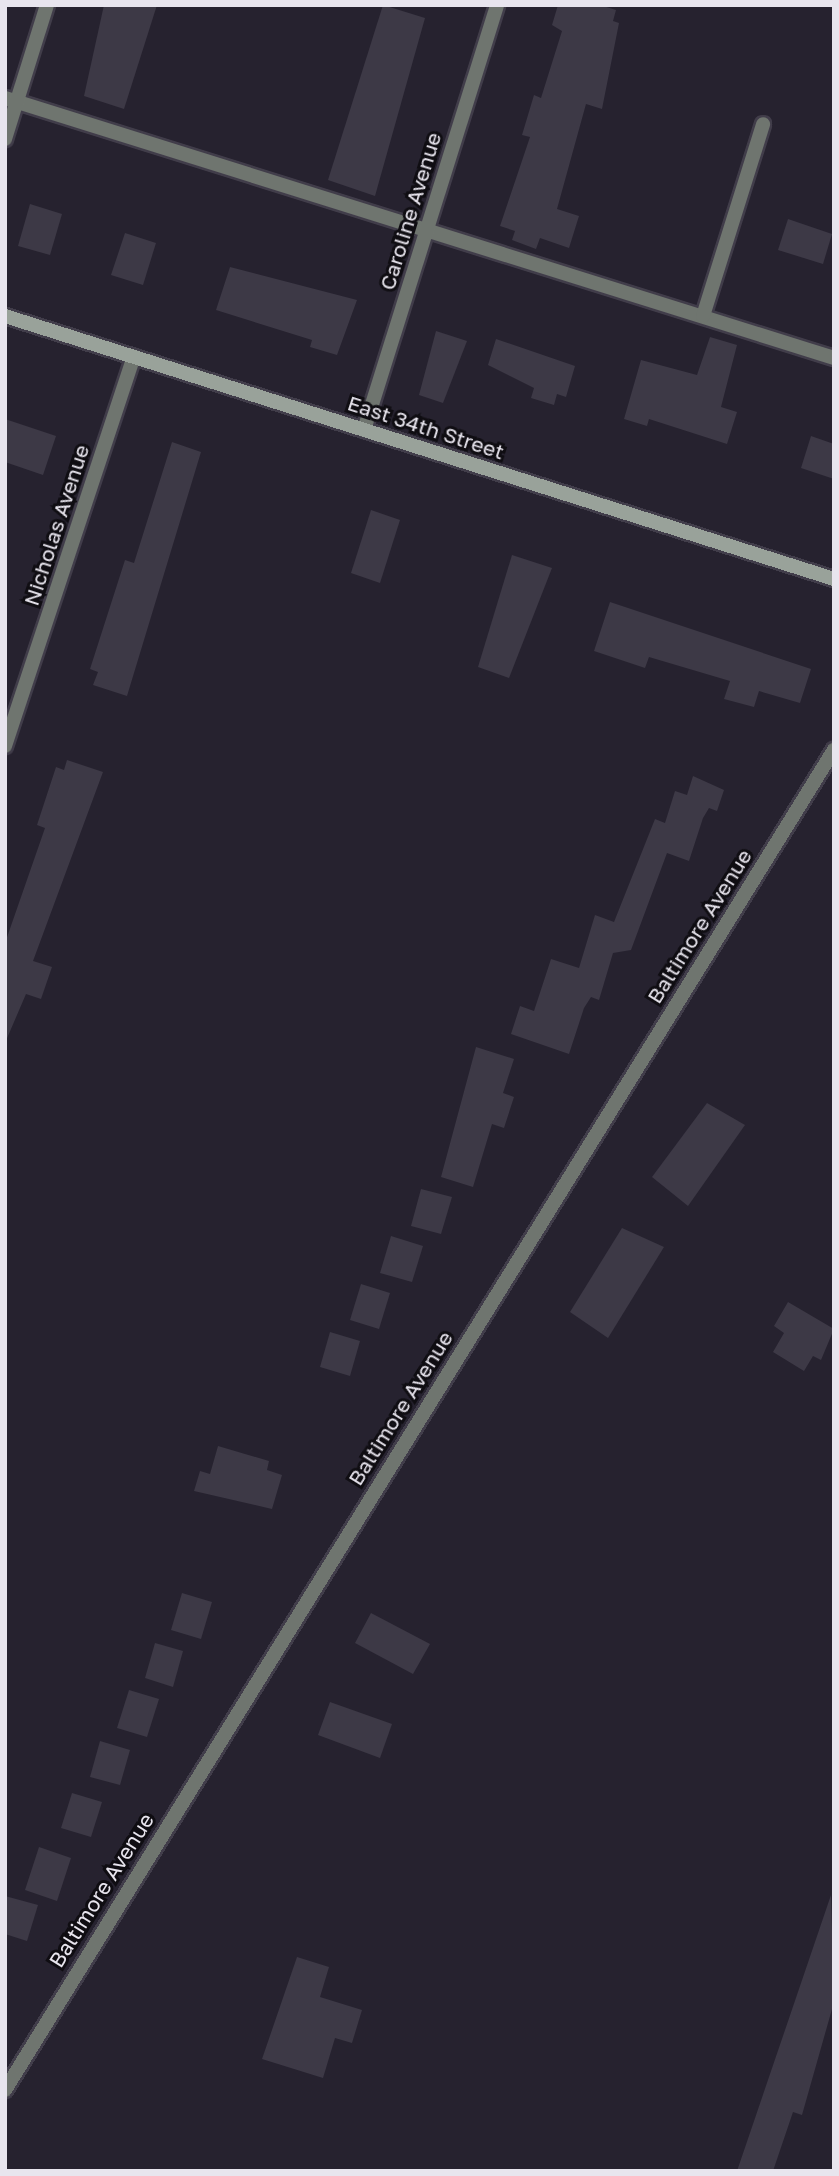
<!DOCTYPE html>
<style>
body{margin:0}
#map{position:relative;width:839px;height:2176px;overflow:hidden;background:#26222f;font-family:"Golos Text",sans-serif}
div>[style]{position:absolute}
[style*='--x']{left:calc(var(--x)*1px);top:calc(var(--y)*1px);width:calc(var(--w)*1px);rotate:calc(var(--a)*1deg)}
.building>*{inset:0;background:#3d3946}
.roads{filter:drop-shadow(2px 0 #413d4a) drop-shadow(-2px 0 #413d4a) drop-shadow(0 2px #413d4a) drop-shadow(0 -2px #413d4a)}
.service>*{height:14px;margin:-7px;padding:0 7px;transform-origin:7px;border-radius:7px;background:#6f756f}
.minor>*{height:14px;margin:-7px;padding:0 7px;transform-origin:7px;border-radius:7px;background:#6f756f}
.secondary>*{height:14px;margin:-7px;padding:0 7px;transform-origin:7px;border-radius:7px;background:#99a29a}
span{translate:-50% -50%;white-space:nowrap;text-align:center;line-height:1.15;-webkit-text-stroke:6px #0f0d12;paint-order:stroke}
.street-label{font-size:21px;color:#e8e5ee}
.frame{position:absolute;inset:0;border:7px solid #e8e5ee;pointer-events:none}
</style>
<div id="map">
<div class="building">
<i style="clip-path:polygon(104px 5px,157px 5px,124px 109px,84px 96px)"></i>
<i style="clip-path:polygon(383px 5px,425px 18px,375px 196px,328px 180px)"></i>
<i style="clip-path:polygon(558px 5px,600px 5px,616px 10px,613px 21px,619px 23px,602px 109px,586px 104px,557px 209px,579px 216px,569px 248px,540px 238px,536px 249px,512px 240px,515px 231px,500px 226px,530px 137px,522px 135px,534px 95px,541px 98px,562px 31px,552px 25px)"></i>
<i style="clip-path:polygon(30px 204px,62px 214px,50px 255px,18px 246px)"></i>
<i style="clip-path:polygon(788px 219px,832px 234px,823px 264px,778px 250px)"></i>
<i style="clip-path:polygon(125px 233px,156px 243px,143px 285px,111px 275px)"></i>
<i style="clip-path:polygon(230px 267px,357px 300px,337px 355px,310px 347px,312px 340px,216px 310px)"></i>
<i style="clip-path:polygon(436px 331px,467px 341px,443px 403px,419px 395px)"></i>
<i style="clip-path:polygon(710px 337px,737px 345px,721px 407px,737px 412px,727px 444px,649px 419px,647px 426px,624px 419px,641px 360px,697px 375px)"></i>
<i style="clip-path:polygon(496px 339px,575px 366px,566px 397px,557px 394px,554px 405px,531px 398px,534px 388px,488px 365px)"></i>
<i style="clip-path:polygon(5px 419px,56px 436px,43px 475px,5px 462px)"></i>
<i style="clip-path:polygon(811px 436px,834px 444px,834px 479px,801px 468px)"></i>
<i style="clip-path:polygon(172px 442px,201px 452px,127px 696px,93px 685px,98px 672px,90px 669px,125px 560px,134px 563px)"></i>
<i style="clip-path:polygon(371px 510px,400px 520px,380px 583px,351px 573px)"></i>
<i style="clip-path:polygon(512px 555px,552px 568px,509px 678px,478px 667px)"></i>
<i style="clip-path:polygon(610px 602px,811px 669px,800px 703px,759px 691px,754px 707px,724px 699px,730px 681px,649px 657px,645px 668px,594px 651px)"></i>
<i style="clip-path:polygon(67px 760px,103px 772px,33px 961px,52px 967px,41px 999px,26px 994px,5px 1043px,5px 943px,45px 828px,37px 825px,56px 767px,64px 770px)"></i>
<i style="clip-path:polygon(693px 776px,724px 790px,717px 811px,709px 808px,703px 818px,689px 861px,667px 853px,631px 950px,613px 953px,599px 1000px,591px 997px,584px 1008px,569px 1054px,511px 1034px,520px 1006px,534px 1011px,551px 959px,579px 968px,595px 915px,614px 922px,655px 819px,665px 823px,675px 791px,687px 795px)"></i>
<i style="clip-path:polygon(476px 1047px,514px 1059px,503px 1093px,514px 1097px,504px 1128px,492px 1124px,473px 1187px,441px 1177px)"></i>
<i style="clip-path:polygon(707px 1103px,745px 1125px,688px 1206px,652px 1177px)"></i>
<i style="clip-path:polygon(421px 1189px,452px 1197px,441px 1234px,411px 1226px)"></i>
<i style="clip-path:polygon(622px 1228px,664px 1247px,608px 1338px,570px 1312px)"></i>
<i style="clip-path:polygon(391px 1236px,423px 1246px,412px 1282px,380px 1273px)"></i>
<i style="clip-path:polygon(361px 1284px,390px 1293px,379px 1329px,350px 1320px)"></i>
<i style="clip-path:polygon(788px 1302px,834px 1329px,821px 1360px,813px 1356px,804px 1371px,773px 1352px,784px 1333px,774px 1326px)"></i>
<i style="clip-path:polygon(330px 1332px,360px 1341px,350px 1376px,320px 1367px)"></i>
<i style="clip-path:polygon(218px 1446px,269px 1461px,267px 1470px,282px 1475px,272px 1509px,194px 1491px,200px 1471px,210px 1474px)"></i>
<i style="clip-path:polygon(182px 1593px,212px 1602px,201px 1639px,171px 1630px)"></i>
<i style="clip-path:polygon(371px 1613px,430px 1644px,413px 1674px,355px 1643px)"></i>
<i style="clip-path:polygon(155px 1643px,183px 1651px,173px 1687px,145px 1678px)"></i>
<i style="clip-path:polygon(129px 1690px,159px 1699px,147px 1737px,117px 1728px)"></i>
<i style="clip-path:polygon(330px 1702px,392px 1724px,380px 1758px,318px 1735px)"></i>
<i style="clip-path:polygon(100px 1741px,130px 1750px,120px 1785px,90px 1777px)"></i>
<i style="clip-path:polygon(72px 1793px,102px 1802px,91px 1837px,61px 1828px)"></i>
<i style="clip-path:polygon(39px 1847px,71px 1858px,57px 1901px,25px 1890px)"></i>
<i style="clip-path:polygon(831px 1895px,834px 2002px,802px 2115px,793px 2112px,773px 2171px,737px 2171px)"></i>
<i style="clip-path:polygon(5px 1896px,38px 1905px,27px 1941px,5px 1934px)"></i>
<i style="clip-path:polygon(297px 1957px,329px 1967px,320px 1997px,362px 2010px,352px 2043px,335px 2038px,323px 2078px,262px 2059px)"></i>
</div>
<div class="roads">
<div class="service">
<i style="--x:5;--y:98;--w:869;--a:17.41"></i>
<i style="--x:703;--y:316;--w:201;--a:-72.6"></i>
</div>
<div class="minor">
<i style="--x:5;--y:139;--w:140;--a:-72.6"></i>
<i style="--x:364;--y:430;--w:445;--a:-72.6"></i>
<i style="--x:5;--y:746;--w:410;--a:-71.7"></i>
<i style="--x:5;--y:2090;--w:1576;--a:-58.26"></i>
</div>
<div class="secondary">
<i style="--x:5;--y:316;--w:870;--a:17.6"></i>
</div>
</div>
<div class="street-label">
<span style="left:410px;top:211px;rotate:-73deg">Caroline Avenue</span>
<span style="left:426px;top:427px;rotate:18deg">East 34th Street</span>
<span style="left:56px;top:525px;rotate:-72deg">Nicholas Avenue</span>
<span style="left:699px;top:926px;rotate:-58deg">Baltimore Avenue</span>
<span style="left:400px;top:1408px;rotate:-58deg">Baltimore Avenue</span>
<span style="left:101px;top:1890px;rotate:-58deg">Baltimore Avenue</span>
</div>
<div class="frame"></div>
</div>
